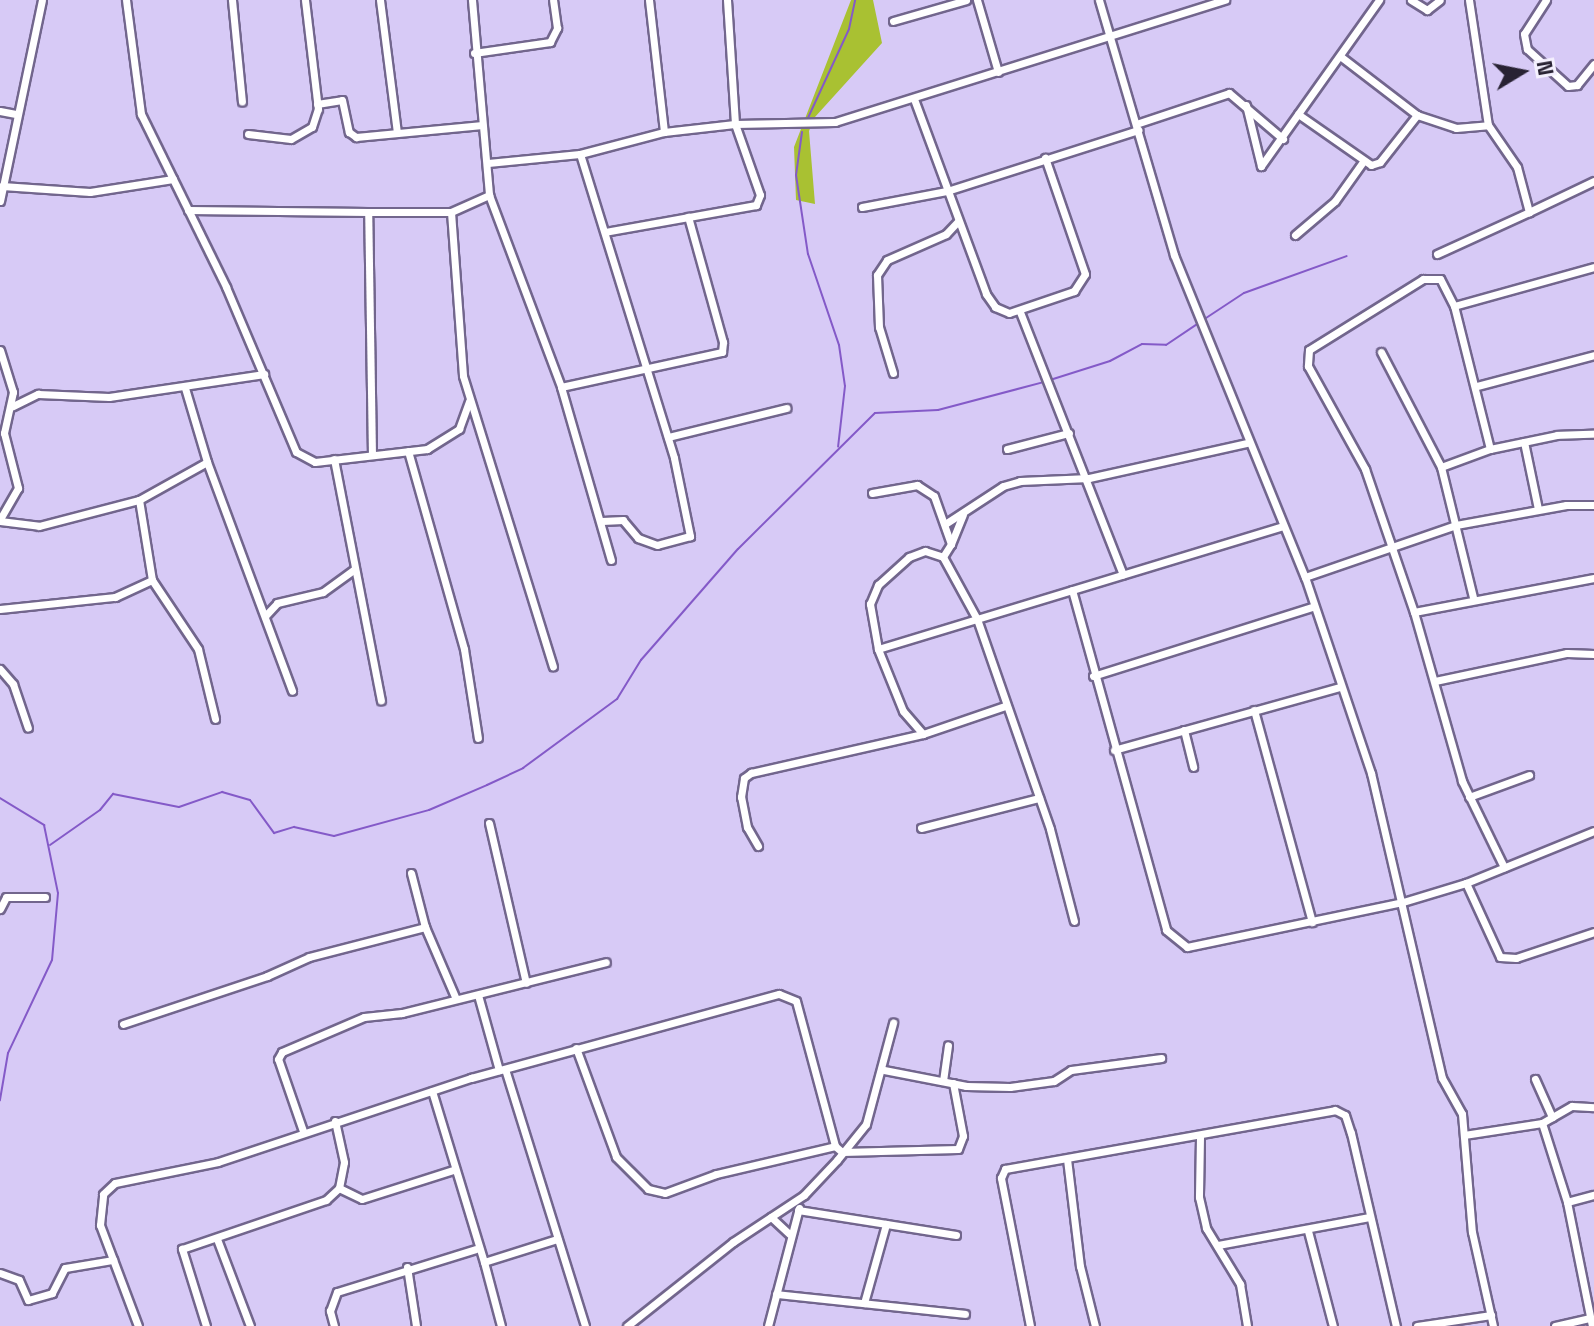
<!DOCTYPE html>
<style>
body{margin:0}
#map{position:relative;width:1594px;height:1326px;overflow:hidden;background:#d7caf6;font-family:"Space Grotesk",sans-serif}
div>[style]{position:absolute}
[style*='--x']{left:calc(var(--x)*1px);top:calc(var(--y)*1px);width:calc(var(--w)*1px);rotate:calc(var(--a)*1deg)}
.green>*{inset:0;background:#a9c132}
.stream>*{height:2px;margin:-1px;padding:0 1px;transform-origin:1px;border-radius:1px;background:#845ac8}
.roads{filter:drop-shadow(2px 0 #72668d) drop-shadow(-2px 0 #72668d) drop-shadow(0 2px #72668d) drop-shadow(0 -2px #72668d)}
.minor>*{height:7px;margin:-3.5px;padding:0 3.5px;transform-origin:3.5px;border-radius:3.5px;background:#fff}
span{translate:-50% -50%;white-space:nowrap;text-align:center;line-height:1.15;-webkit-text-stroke:7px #f4f0fe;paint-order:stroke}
.north{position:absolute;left:1482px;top:32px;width:80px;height:80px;-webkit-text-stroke:6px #f4f0fe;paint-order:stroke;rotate:80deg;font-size:22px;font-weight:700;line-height:32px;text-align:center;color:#282233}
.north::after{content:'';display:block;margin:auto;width:28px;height:36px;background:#282233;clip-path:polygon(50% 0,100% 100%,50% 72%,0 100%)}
</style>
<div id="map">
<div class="green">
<i style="clip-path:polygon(851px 0,873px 0,882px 43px,815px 117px,809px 131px,815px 204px,796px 200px,794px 147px)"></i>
</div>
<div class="stream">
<i style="--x:807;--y:120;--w:100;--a:-65.2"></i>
<i style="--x:849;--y:29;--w:30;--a:-78"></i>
<i style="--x:802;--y:132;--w:43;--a:97.9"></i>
<i style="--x:796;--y:175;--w:80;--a:81.4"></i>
<i style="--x:808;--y:254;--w:96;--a:71.2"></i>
<i style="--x:839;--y:345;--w:41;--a:81.7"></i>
<i style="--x:845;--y:386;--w:61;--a:96.5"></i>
<i style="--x:1203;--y:320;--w:49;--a:-33.4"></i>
<i style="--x:1244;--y:293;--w:109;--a:-19.8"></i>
<i style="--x:1050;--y:380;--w:63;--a:-17.6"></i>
<i style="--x:1110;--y:361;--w:36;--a:-28"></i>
<i style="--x:1142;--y:344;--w:24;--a:2"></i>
<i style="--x:1166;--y:345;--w:37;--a:-34"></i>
<i style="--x:0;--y:798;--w:52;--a:31.5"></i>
<i style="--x:44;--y:825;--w:69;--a:78.4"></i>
<i style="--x:58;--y:893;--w:67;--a:95.1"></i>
<i style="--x:52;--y:960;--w:103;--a:115.3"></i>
<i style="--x:8;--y:1053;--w:48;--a:99.7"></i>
<i style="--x:50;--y:845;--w:61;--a:-35"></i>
<i style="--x:100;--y:810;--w:21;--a:-51"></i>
<i style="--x:113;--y:794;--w:67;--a:11.1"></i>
<i style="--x:179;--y:807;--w:46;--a:-19.2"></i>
<i style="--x:222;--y:792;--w:29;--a:16"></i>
<i style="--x:250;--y:800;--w:41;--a:54"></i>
<i style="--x:274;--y:833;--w:21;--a:-17"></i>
<i style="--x:294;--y:827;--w:41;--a:12.7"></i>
<i style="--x:334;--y:836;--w:98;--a:-15.3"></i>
<i style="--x:429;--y:810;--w:63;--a:-23.3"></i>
<i style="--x:487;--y:785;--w:40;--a:-25"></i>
<i style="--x:523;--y:768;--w:117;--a:-36.3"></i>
<i style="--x:617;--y:699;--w:46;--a:-58.4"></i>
<i style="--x:641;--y:660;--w:147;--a:-48.9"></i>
<i style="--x:738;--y:549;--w:193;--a:-44.8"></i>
<i style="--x:875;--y:413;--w:63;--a:-2.7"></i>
<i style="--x:938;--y:410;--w:110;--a:-14.8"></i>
</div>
<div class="roads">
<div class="minor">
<i style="--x:126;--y:0;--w:115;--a:82.5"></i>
<i style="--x:141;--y:114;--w:193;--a:63.8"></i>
<i style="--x:226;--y:287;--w:179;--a:67"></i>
<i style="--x:296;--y:452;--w:21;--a:28"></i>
<i style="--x:315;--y:462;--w:113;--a:-6.6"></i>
<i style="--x:427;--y:449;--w:38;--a:-32"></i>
<i style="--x:459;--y:429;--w:30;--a:-70"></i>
<i style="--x:232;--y:0;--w:102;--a:84.4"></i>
<i style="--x:380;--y:0;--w:134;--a:82.7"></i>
<i style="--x:472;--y:0;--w:196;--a:85"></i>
<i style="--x:489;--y:195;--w:205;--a:69.4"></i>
<i style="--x:561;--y:387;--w:180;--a:73.9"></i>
<i style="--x:649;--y:0;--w:133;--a:83.5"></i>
<i style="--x:727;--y:0;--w:124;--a:86.3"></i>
<i style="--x:735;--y:124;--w:100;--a:-1.1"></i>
<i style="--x:835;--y:122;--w:409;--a:-17.4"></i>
<i style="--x:977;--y:0;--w:75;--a:73.7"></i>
<i style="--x:1099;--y:0;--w:266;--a:73.6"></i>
<i style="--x:1174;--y:255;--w:348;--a:67.9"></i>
<i style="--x:1305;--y:577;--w:207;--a:71.4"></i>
<i style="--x:1371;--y:773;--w:313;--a:76.9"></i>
<i style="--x:1442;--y:1078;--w:41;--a:60.9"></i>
<i style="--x:1462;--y:1114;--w:118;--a:85.2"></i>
<i style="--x:1472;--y:1232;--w:96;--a:77.4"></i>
<i style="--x:1411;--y:0;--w:19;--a:32"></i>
<i style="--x:1427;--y:10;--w:16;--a:-38"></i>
<i style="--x:1469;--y:0;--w:126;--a:81.4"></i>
<i style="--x:1488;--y:125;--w:51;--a:55.4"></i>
<i style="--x:1517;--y:167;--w:47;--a:75.1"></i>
<i style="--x:1529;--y:212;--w:72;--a:-25.5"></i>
<i style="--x:1546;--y:0;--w:40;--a:122.9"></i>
<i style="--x:1524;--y:34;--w:15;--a:79"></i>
<i style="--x:1527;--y:49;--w:55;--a:42.1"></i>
<i style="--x:1568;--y:86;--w:9;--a:-6"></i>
<i style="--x:1577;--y:85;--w:27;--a:-51"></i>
<i style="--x:893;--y:21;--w:76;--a:-16"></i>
<i style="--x:474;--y:53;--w:77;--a:-8.2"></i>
<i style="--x:550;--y:42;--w:16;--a:-63"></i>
<i style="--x:557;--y:28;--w:28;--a:-98"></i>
<i style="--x:1340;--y:56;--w:97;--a:37.5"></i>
<i style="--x:1417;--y:115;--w:41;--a:18.4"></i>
<i style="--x:1456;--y:128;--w:32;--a:-5"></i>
<i style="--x:914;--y:99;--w:208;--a:69.7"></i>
<i style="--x:986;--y:294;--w:16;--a:55"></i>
<i style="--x:995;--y:307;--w:15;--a:23"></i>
<i style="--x:1009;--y:313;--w:69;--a:-18.7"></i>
<i style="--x:1074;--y:291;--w:20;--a:-57"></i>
<i style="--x:1085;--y:274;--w:123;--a:-109"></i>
<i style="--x:317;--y:104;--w:25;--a:-9"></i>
<i style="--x:342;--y:100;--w:33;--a:78"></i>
<i style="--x:349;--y:132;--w:9;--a:36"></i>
<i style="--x:356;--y:137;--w:127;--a:-5.4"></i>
<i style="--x:1246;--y:105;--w:63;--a:76.2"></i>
<i style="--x:1261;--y:166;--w:204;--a:-54.6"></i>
<i style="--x:0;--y:111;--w:16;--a:11"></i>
<i style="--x:1298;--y:114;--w:89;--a:34.9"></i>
<i style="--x:1371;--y:165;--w:9;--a:-18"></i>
<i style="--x:1380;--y:162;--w:60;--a:-51.8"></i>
<i style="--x:1136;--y:124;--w:98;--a:-18.4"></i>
<i style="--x:1229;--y:93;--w:71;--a:40.4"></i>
<i style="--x:248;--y:134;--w:43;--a:6.6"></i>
<i style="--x:291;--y:139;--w:24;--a:-30"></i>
<i style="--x:312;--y:127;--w:19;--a:-72"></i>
<i style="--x:318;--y:109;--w:110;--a:-96.8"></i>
<i style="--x:580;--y:154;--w:318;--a:72.8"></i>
<i style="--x:674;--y:458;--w:80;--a:78.4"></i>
<i style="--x:690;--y:536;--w:34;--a:165"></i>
<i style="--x:657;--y:545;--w:20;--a:-160"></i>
<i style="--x:638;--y:538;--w:23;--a:-130"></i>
<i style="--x:623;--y:520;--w:21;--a:177"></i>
<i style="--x:488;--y:163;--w:92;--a:-5.6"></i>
<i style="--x:580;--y:154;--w:87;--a:-14.7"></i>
<i style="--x:664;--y:132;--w:71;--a:-6.4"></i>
<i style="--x:735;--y:124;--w:75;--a:70.6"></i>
<i style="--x:760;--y:195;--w:11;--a:112"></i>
<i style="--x:756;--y:205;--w:153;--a:169.9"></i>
<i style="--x:2;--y:186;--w:88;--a:3.9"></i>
<i style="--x:90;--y:192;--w:84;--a:-8.9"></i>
<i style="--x:0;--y:201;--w:205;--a:-78.2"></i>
<i style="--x:862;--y:207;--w:86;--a:-10.7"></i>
<i style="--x:947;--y:191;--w:201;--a:-17.7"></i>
<i style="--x:188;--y:210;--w:180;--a:0.6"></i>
<i style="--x:451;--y:212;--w:164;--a:85.8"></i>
<i style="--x:463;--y:376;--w:304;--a:72.8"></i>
<i style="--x:1295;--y:235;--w:52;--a:-40.4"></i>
<i style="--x:1335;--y:201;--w:47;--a:-54.6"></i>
<i style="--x:1437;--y:254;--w:101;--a:-24.5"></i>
<i style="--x:1454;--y:306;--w:145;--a:-15.6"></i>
<i style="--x:1020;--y:312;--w:282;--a:68.6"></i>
<i style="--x:0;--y:350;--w:44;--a:72.8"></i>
<i style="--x:13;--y:392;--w:42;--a:102.4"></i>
<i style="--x:4;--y:433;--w:57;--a:75.7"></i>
<i style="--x:18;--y:488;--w:36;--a:120"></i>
<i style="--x:1381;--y:352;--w:130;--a:62.4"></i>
<i style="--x:1441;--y:467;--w:134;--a:76.2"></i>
<i style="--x:893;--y:373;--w:48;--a:-106.9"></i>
<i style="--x:879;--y:327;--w:52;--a:-92.2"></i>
<i style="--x:877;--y:275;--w:18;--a:-56"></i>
<i style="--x:887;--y:260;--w:64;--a:-23.8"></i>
<i style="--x:946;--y:234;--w:16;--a:-47"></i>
<i style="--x:1477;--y:386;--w:121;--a:-14.8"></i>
<i style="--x:561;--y:387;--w:165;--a:-12.3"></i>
<i style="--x:722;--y:352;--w:10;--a:-84"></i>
<i style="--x:723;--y:342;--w:130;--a:-105.6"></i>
<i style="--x:185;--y:388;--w:77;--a:73.4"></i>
<i style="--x:207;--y:462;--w:244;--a:69.6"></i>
<i style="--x:13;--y:406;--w:28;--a:-26"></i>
<i style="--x:38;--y:394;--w:71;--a:2.4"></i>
<i style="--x:109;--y:397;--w:157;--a:-8.4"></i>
<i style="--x:668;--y:437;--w:122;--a:-13.8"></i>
<i style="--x:1524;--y:442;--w:68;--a:78.2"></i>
<i style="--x:1007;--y:449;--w:64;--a:-14.5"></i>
<i style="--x:1490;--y:449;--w:147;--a:-104.1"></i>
<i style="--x:1454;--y:306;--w:30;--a:-117"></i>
<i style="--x:1440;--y:279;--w:17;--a:180"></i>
<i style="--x:1423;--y:279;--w:134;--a:148.1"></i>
<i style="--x:1309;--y:350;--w:16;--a:94"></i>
<i style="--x:1308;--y:366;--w:118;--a:61"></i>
<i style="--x:1365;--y:469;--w:151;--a:71.1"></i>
<i style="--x:1414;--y:612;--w:176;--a:74.1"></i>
<i style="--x:1462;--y:781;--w:96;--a:64"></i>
<i style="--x:408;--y:451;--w:206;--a:74.2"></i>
<i style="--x:464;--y:649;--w:90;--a:81.1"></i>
<i style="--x:372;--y:455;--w:243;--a:-90.9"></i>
<i style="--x:368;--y:212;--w:83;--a:0"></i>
<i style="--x:451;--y:212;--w:42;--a:-24.1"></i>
<i style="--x:334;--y:459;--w:246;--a:79"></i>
<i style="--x:1441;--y:467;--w:52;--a:-20.2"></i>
<i style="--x:1490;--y:449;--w:68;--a:-11.8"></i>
<i style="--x:1557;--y:435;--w:37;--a:-2"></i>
<i style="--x:872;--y:493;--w:46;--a:-10.1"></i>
<i style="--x:917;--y:485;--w:20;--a:33"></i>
<i style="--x:934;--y:496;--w:51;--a:70.5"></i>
<i style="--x:951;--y:544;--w:15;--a:122"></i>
<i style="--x:943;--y:557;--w:71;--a:61.3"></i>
<i style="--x:977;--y:619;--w:222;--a:70.8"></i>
<i style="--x:1050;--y:829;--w:95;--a:75.4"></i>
<i style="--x:0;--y:521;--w:39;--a:7"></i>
<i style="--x:39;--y:526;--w:103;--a:-14.6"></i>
<i style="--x:945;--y:524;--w:69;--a:-33.2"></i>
<i style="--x:1003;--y:486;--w:18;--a:-16"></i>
<i style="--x:1020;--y:481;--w:69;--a:-2.5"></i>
<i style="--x:1089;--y:478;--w:162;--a:-12.5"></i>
<i style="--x:951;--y:544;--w:32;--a:-68"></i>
<i style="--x:1305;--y:577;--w:160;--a:-19"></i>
<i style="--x:1456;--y:525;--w:112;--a:-10.3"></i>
<i style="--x:1566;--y:505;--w:28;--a:0"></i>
<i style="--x:152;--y:580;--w:83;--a:56.3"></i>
<i style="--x:198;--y:649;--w:72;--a:76.3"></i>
<i style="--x:1072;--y:590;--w:353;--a:74.5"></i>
<i style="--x:1166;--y:930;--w:27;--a:39"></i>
<i style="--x:1187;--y:947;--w:221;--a:-11.8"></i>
<i style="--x:1403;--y:902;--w:66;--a:-16.8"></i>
<i style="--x:1466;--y:883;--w:138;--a:-22.1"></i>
<i style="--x:0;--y:609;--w:116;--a:-6"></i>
<i style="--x:115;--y:597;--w:41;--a:-24.7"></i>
<i style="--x:152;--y:580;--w:81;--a:-99.2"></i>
<i style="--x:139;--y:500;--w:78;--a:-29.2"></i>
<i style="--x:1414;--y:612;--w:183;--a:-10.7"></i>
<i style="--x:266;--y:615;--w:16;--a:-47"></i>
<i style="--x:277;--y:603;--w:47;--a:-13.4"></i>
<i style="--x:323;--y:592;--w:39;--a:-36"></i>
<i style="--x:878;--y:649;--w:423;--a:-16.9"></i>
<i style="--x:0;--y:669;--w:20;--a:49"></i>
<i style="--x:13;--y:684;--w:46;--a:71.2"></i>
<i style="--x:1093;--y:676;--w:230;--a:-17.5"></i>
<i style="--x:1435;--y:681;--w:135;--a:-12"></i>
<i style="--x:1567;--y:653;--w:27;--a:2"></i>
<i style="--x:1254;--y:710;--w:220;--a:74.7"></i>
<i style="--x:1184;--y:730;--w:38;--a:76"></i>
<i style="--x:923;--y:734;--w:30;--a:-131"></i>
<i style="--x:903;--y:711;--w:67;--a:-112"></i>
<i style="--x:878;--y:649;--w:46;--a:-100.1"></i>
<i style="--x:870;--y:604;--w:21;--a:-67"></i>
<i style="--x:878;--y:585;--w:42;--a:-42.1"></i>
<i style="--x:909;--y:557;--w:17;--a:-21"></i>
<i style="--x:925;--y:551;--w:19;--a:18"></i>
<i style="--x:1114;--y:750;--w:234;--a:-15.6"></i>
<i style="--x:1469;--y:797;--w:64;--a:-20.1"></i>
<i style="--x:489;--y:823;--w:164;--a:77"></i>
<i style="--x:921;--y:828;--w:122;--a:-14.3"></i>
<i style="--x:758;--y:846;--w:22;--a:-120"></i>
<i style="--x:747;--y:827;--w:31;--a:-101"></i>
<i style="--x:741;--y:797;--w:19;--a:-81"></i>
<i style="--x:744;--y:778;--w:9;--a:-36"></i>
<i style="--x:751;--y:773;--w:176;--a:-12.8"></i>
<i style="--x:923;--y:734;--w:87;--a:-18.9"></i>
<i style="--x:411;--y:873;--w:56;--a:75.5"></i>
<i style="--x:425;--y:927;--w:78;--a:66.7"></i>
<i style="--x:1466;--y:883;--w:81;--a:65.3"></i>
<i style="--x:1500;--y:957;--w:16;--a:4"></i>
<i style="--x:1516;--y:958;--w:82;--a:-18.4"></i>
<i style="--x:0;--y:909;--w:13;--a:-63"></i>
<i style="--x:6;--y:897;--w:39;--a:0"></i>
<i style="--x:478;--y:995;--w:78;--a:74.4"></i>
<i style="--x:123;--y:1024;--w:152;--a:-18.4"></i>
<i style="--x:267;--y:976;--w:46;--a:-24.3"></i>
<i style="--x:309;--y:957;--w:120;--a:-14.5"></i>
<i style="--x:576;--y:1048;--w:116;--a:69.8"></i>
<i style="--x:616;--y:1157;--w:45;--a:45"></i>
<i style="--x:648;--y:1189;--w:17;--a:13"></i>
<i style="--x:665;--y:1193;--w:54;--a:-20.4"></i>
<i style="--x:716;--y:1174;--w:122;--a:-13.2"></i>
<i style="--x:505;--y:1069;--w:269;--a:72.7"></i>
<i style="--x:884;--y:1070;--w:84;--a:11"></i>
<i style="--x:966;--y:1086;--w:44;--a:1.3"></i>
<i style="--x:1010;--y:1087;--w:44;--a:-7.8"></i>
<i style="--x:1054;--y:1081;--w:20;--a:-33"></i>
<i style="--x:1071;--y:1070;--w:91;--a:-7.6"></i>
<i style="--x:1535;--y:1079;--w:42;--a:65.9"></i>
<i style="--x:943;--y:1081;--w:36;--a:-82"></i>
<i style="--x:432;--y:1091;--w:179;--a:73.1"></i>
<i style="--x:484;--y:1262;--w:77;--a:-17.5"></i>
<i style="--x:1542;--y:1123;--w:83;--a:72.4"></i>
<i style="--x:1567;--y:1202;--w:126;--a:78.6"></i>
<i style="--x:303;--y:1131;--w:76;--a:-109.1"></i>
<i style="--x:278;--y:1059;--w:8;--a:-60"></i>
<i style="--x:282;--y:1052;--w:89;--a:-23.1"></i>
<i style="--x:364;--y:1017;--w:38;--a:-6"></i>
<i style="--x:402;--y:1013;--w:210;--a:-14"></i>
<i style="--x:1464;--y:1135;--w:79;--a:-8.7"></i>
<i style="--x:1542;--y:1123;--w:34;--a:-30"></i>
<i style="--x:1572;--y:1106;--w:22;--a:3"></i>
<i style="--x:1200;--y:1137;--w:60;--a:91"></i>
<i style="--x:1199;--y:1197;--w:32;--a:77"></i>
<i style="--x:1206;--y:1228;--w:66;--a:58.7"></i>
<i style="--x:1240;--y:1284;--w:43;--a:80.5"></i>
<i style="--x:1067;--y:1159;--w:108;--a:83.1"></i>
<i style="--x:1080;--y:1266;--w:62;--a:76"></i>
<i style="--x:339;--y:1188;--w:25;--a:26"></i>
<i style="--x:362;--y:1199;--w:96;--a:-17.7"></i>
<i style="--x:1567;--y:1202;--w:28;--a:-15"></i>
<i style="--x:798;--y:1210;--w:160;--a:9"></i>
<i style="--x:771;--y:1217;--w:25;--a:43"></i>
<i style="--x:1308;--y:1231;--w:98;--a:75.3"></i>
<i style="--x:217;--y:1239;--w:93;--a:69.2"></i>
<i style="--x:1218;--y:1245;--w:154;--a:-10.5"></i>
<i style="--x:484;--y:1262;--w:66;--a:75.1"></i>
<i style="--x:407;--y:1267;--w:60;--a:81.3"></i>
<i style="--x:0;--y:1273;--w:20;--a:20"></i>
<i style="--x:19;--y:1280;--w:22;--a:66"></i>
<i style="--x:28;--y:1300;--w:25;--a:-16"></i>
<i style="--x:52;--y:1293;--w:28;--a:-63"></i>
<i style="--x:65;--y:1268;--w:49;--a:-9.5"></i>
<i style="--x:776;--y:1294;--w:190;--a:6"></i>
<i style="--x:864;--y:1303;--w:82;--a:-74.4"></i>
<i style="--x:138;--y:1326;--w:108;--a:-110.6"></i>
<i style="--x:100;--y:1225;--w:31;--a:-84"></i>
<i style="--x:103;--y:1194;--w:16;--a:-43"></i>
<i style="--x:115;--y:1183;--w:105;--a:-11.5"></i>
<i style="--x:218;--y:1162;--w:267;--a:-18.4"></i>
<i style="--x:471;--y:1078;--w:319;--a:-15.3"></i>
<i style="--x:779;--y:994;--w:18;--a:22"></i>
<i style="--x:796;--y:1001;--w:150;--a:74.9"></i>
<i style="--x:835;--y:1146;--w:9;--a:41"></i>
<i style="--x:842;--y:1152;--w:116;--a:-1.5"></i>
<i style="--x:958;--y:1149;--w:14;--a:-69"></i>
<i style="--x:963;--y:1136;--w:54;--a:-100.7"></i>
<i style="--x:206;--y:1326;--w:81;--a:-107.3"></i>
<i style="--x:182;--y:1249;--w:152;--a:-18.8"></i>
<i style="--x:326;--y:1200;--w:18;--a:-43"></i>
<i style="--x:339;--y:1188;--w:26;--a:-79"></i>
<i style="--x:344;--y:1162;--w:42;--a:-102.4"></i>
<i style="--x:334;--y:1326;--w:16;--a:-105"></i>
<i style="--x:330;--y:1311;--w:20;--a:-70"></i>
<i style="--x:337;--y:1292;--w:145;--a:-17.2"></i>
<i style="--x:627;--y:1326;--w:135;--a:-38.4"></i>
<i style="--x:733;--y:1242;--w:85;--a:-33.5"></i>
<i style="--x:804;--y:1195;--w:48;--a:-46.7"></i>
<i style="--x:837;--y:1160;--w:46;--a:-51.1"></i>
<i style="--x:866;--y:1124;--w:105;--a:-75"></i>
<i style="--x:768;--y:1326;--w:122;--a:-75.3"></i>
<i style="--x:1030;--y:1326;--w:151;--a:-101.1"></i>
<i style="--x:1001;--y:1178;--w:10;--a:-66"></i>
<i style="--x:1005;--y:1169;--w:335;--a:-10.1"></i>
<i style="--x:1335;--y:1110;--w:11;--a:27"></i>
<i style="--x:1345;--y:1115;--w:19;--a:72"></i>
<i style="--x:1351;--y:1133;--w:198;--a:76.9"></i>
<i style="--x:1417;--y:1326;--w:75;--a:-8.5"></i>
<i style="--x:1555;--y:1326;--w:36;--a:-13"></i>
</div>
</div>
<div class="north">N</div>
</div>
